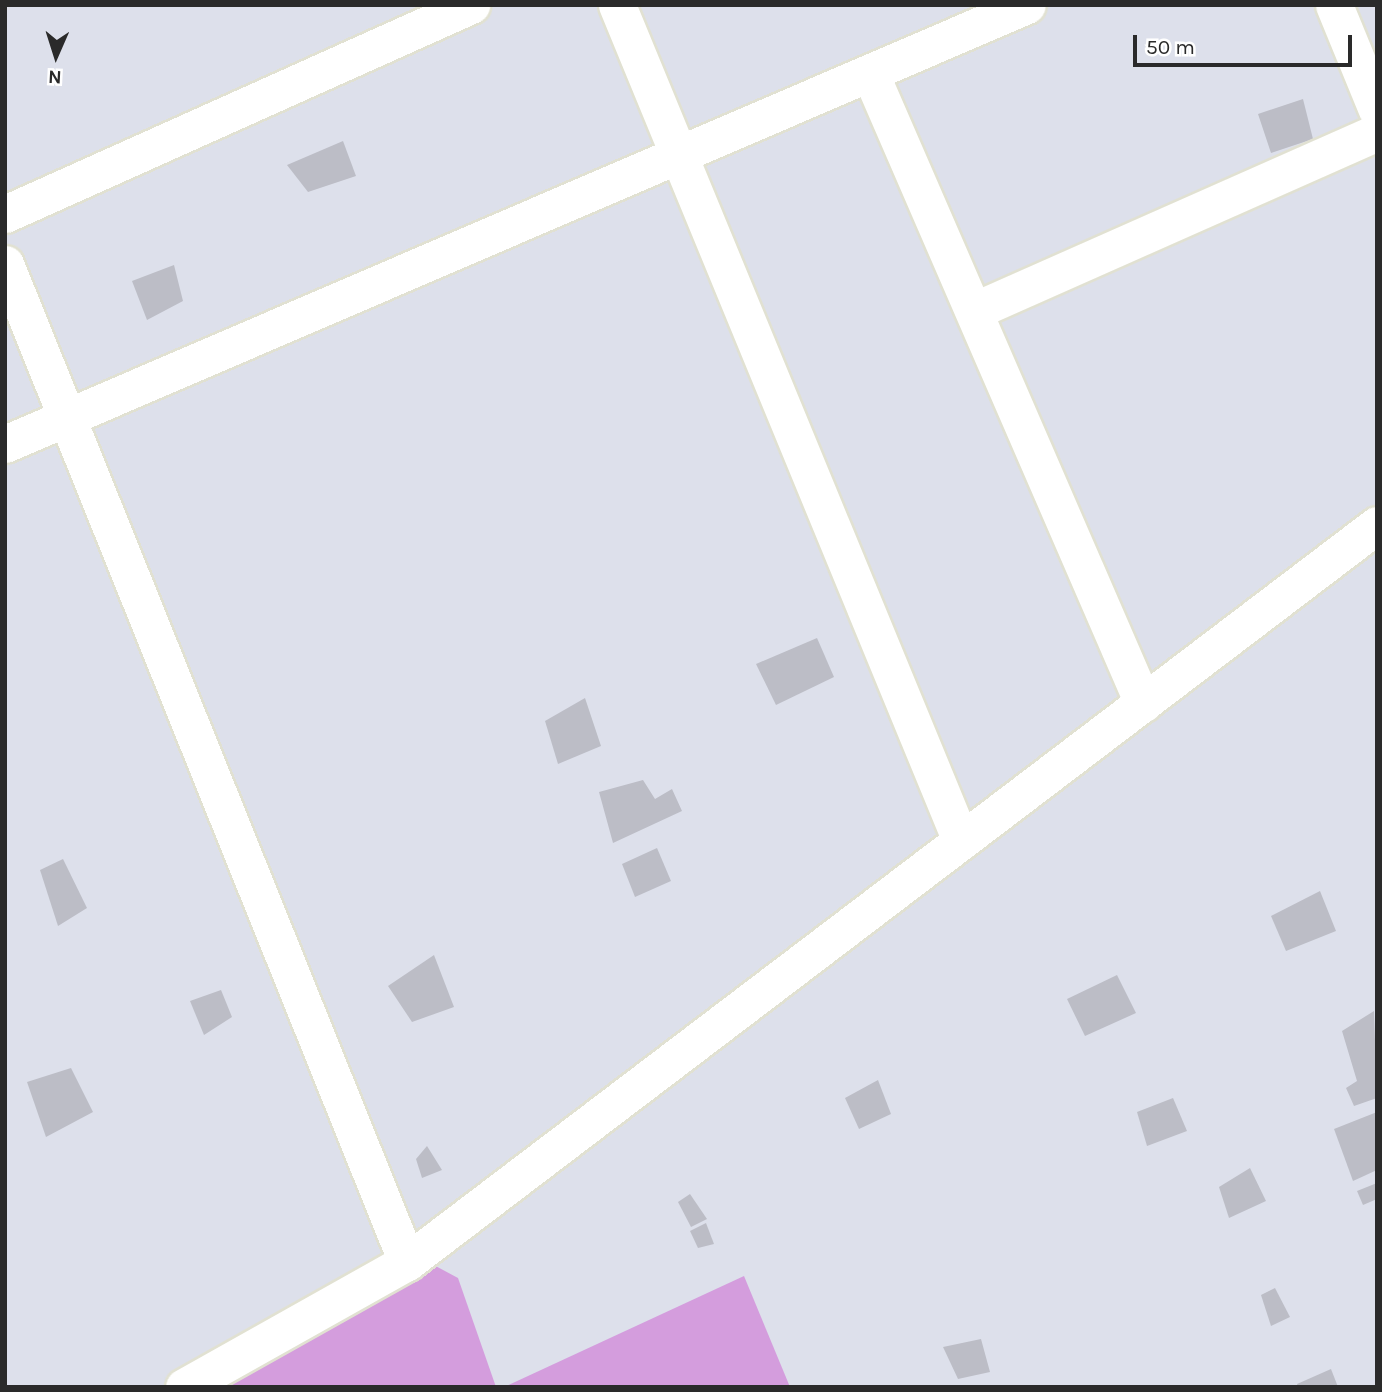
<!DOCTYPE html>
<style>
body{margin:0}
#map{position:relative;width:1382px;height:1392px;overflow:hidden;background:#dde0eb;font-family:Karla,sans-serif}
div>[style]{position:absolute}
[style*='--x']{left:calc(var(--x)*1px);top:calc(var(--y)*1px);width:calc(var(--w)*1px);rotate:calc(var(--a)*1deg)}
.green>*{inset:0;background:#d49ddd}
.building>*{inset:0;background:#bcbdc6}
.roads{filter:drop-shadow(2px 0 #e1e1d2) drop-shadow(-2px 0 #e1e1d2) drop-shadow(0 2px #e1e1d2) drop-shadow(0 -2px #e1e1d2)}
.minor>*{height:37px;margin:-18.5px;padding:0 18.5px;transform-origin:18.5px;border-radius:18.5px;background:#fff}
span{translate:-50% -50%;white-space:nowrap;text-align:center;line-height:1.15;-webkit-text-stroke:5px #fff;paint-order:stroke}
.frame{position:absolute;inset:0;border:7px solid #2a2a2a;pointer-events:none}
.north{position:absolute;left:21px;top:21px;width:70px;height:70px;-webkit-text-stroke:5px #fff;paint-order:stroke;rotate:183deg;font-size:19px;font-weight:700;line-height:28px;text-align:center;color:#2a2a2a}
.north::after{content:'';display:block;margin:auto;width:24px;height:32px;background:#2a2a2a;clip-path:polygon(50% 0,100% 100%,50% 72%,0 100%)}
.scale{position:absolute;left:1133px;top:35px;width:219px;height:32px;box-sizing:border-box;border:4px solid #2a2a2a;border-top:0;padding-left:9px;font-size:21px;line-height:24px;white-space:nowrap;color:#2a2a2a;-webkit-text-stroke:5px #fff;paint-order:stroke}
</style>
<div id="map">
<div class="green">
<i style="clip-path:polygon(430px 1263px,458px 1278px,496px 1387px,217px 1387px)"></i>
<i style="clip-path:polygon(744px 1276px,790px 1387px,504px 1387px)"></i>
</div>
<div class="building">
<i style="clip-path:polygon(1303px 99px,1313px 139px,1271px 153px,1258px 114px)"></i>
<i style="clip-path:polygon(343px 141px,356px 176px,308px 192px,287px 165px)"></i>
<i style="clip-path:polygon(174px 265px,183px 301px,147px 320px,132px 281px)"></i>
<i style="clip-path:polygon(817px 638px,834px 677px,776px 705px,756px 664px)"></i>
<i style="clip-path:polygon(585px 698px,601px 746px,558px 764px,545px 721px)"></i>
<i style="clip-path:polygon(643px 780px,655px 799px,672px 789px,682px 811px,613px 843px,599px 792px)"></i>
<i style="clip-path:polygon(657px 848px,671px 881px,635px 897px,622px 864px)"></i>
<i style="clip-path:polygon(63px 859px,87px 908px,58px 926px,40px 870px)"></i>
<i style="clip-path:polygon(1320px 891px,1336px 931px,1286px 951px,1271px 916px)"></i>
<i style="clip-path:polygon(434px 955px,454px 1007px,412px 1022px,388px 986px)"></i>
<i style="clip-path:polygon(1117px 975px,1136px 1013px,1085px 1036px,1067px 999px)"></i>
<i style="clip-path:polygon(221px 990px,232px 1017px,204px 1035px,190px 1001px)"></i>
<i style="clip-path:polygon(1374px 1011px,1377px 1098px,1354px 1106px,1346px 1088px,1357px 1081px,1342px 1031px)"></i>
<i style="clip-path:polygon(71px 1068px,93px 1112px,46px 1137px,27px 1082px)"></i>
<i style="clip-path:polygon(878px 1080px,891px 1114px,859px 1129px,845px 1098px)"></i>
<i style="clip-path:polygon(1173px 1098px,1187px 1131px,1147px 1146px,1137px 1112px)"></i>
<i style="clip-path:polygon(1377px 1112px,1377px 1170px,1353px 1181px,1334px 1129px)"></i>
<i style="clip-path:polygon(427px 1146px,442px 1170px,422px 1178px,416px 1159px)"></i>
<i style="clip-path:polygon(1250px 1168px,1266px 1201px,1229px 1218px,1219px 1187px)"></i>
<i style="clip-path:polygon(1377px 1183px,1377px 1199px,1363px 1205px,1357px 1191px)"></i>
<i style="clip-path:polygon(690px 1194px,707px 1219px,691px 1227px,678px 1202px)"></i>
<i style="clip-path:polygon(706px 1223px,714px 1244px,698px 1248px,690px 1231px)"></i>
<i style="clip-path:polygon(1275px 1288px,1290px 1317px,1271px 1326px,1261px 1295px)"></i>
<i style="clip-path:polygon(981px 1339px,990px 1372px,958px 1379px,943px 1347px)"></i>
<i style="clip-path:polygon(1331px 1369px,1338px 1387px,1298px 1387px,1297px 1384px)"></i>
</div>
<div class="roads">
<div class="minor">
<i style="--x:617;--y:5;--w:904;--a:67.63"></i>
<i style="--x:1334;--y:5;--w:113;--a:67.7"></i>
<i style="--x:870;--y:73;--w:687;--a:66.57"></i>
<i style="--x:5;--y:214;--w:511;--a:-24.16"></i>
<i style="--x:5;--y:264;--w:1076;--a:68.06"></i>
<i style="--x:976;--y:310;--w:439;--a:-23.9"></i>
<i style="--x:5;--y:444;--w:1112;--a:-23.25"></i>
<i style="--x:184;--y:1387;--w:256;--a:-29.3"></i>
<i style="--x:407;--y:1262;--w:1218;--a:-37.23"></i>
</div>
</div>
<div class="frame"></div>
<div class="north">N</div>
<div class="scale">50 m</div>
</div>
